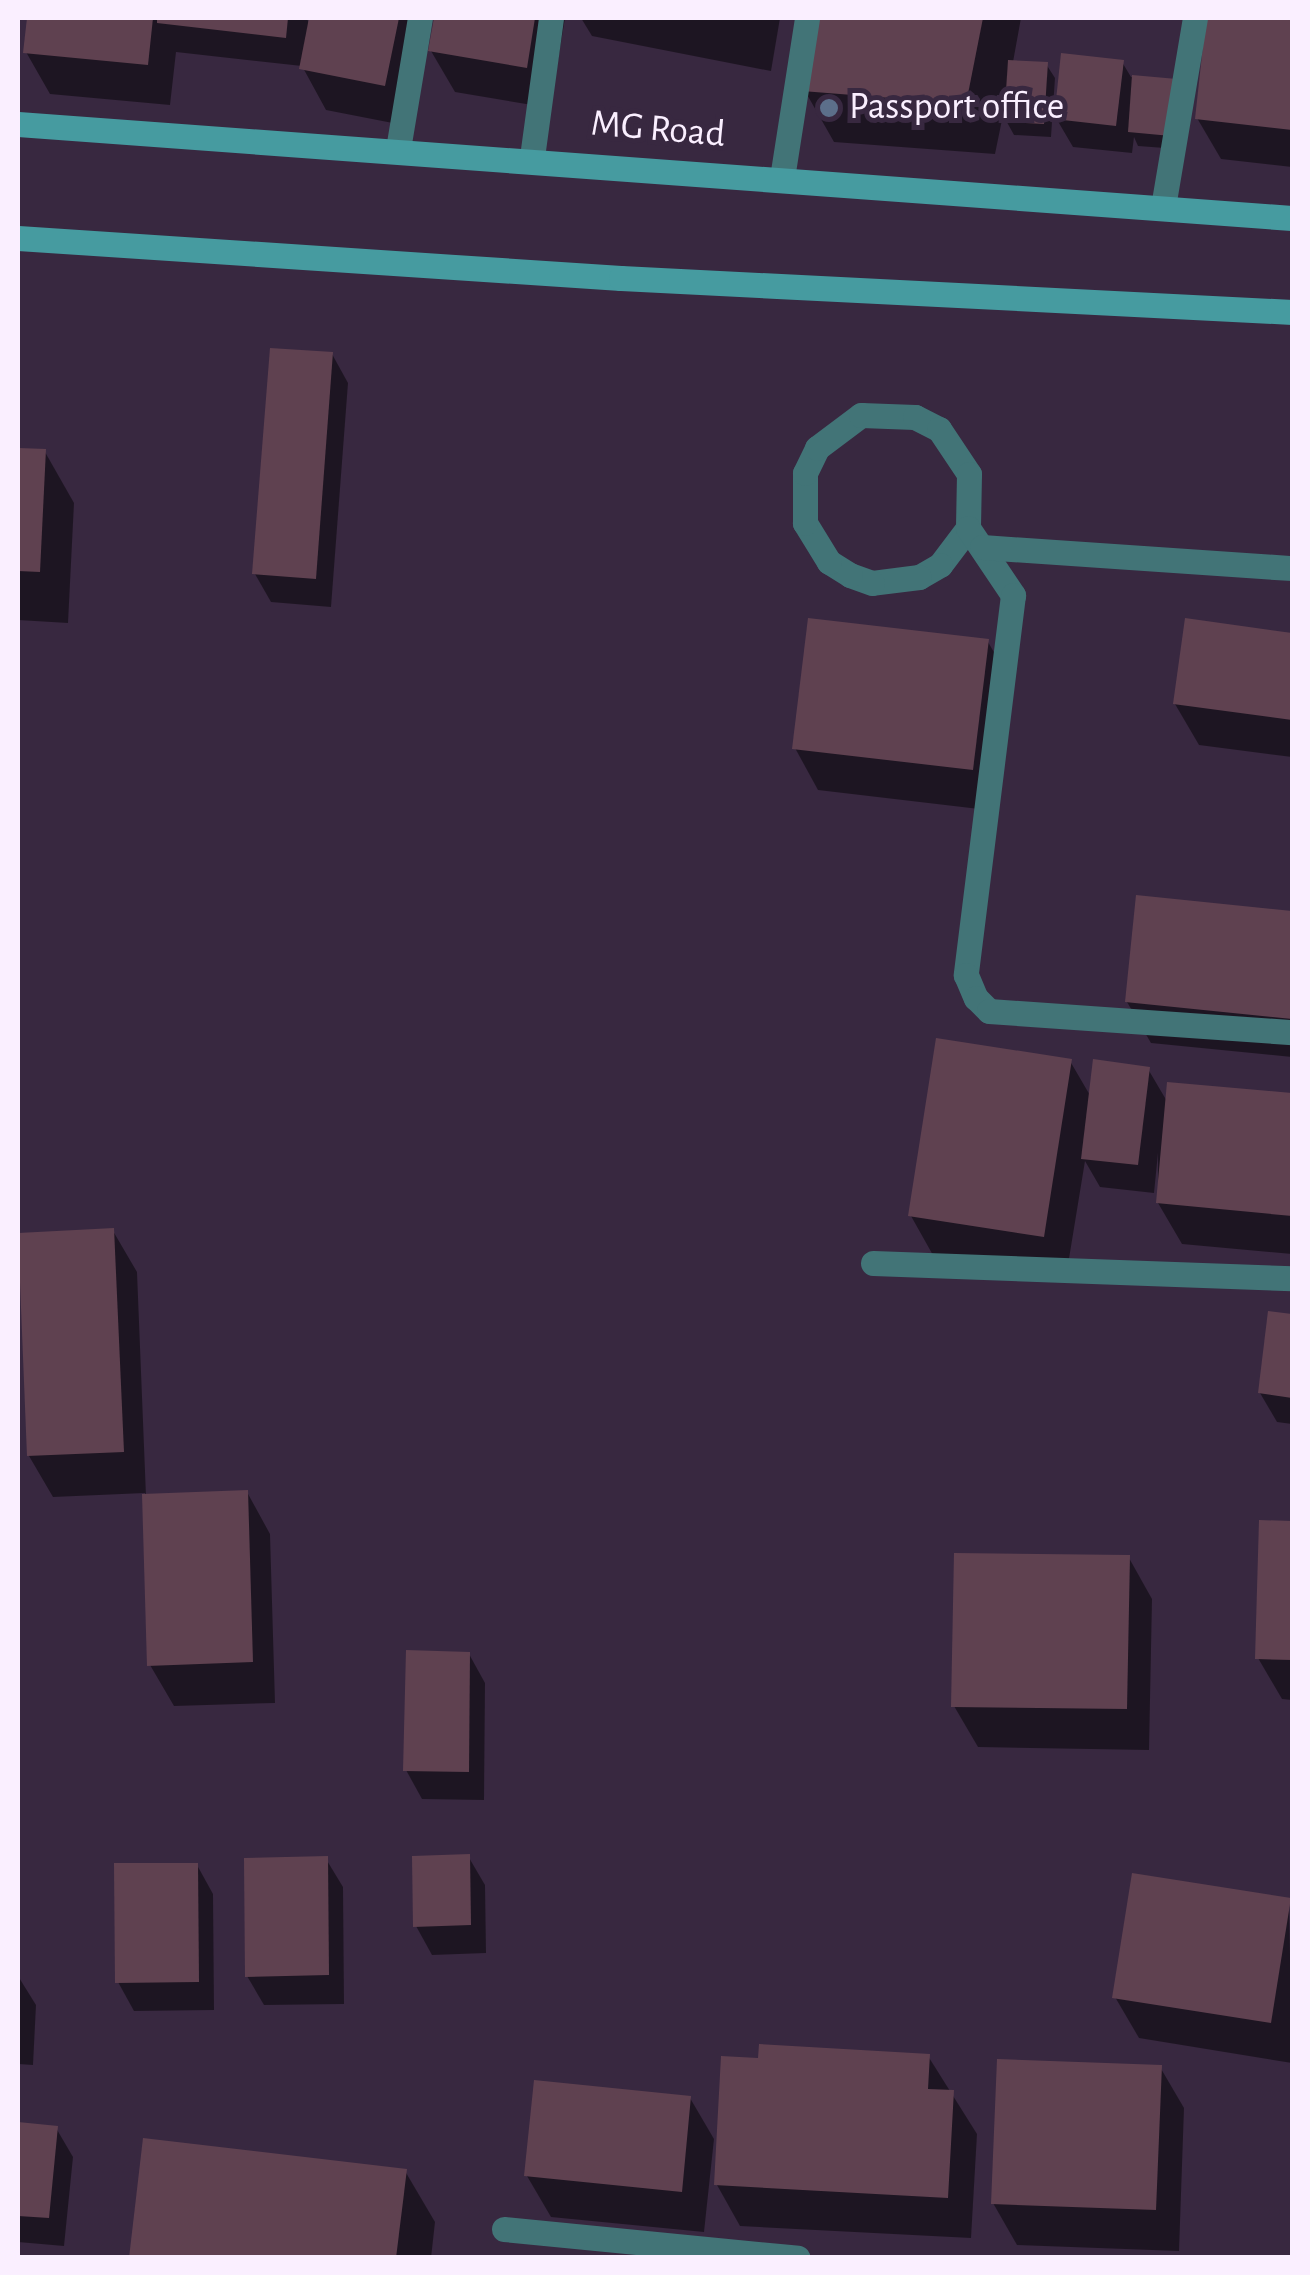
<!DOCTYPE html>
<style>
body{margin:0}
#map{position:relative;width:1310px;height:2275px;overflow:hidden;background:#382840;font-family:"Alegreya Sans",sans-serif}
div>[style]{position:absolute}
[style*='--x']{left:calc(var(--x)*1px);top:calc(var(--y)*1px);width:calc(var(--w)*1px);rotate:calc(var(--a)*1deg)}
.shadow>*{inset:0;background:#0007}
.building>*{inset:0;background:#5f4150}
.street>*{height:25px;margin:-12.5px;padding:0 12.5px;transform-origin:12.5px;border-radius:12.5px;background:#427477}
.secondary>*{height:25px;margin:-12.5px;padding:0 12.5px;transform-origin:12.5px;border-radius:12.5px;background:#469ba0}
.dots>*{width:28px;height:28px;translate:-50% -50%;box-sizing:border-box;border:5px solid #382840;border-radius:50%}
span{translate:-50% -50%;white-space:nowrap;text-align:center;line-height:1.15;-webkit-text-stroke:10px #382840;paint-order:stroke}
.poi-label{font-size:38px;color:#faefff}
.left{translate:0 -50%;text-align:left}
.street-label{font-size:38px;color:#faefff}
.frame{position:absolute;inset:0;border:20px solid #faefff;pointer-events:none}
</style>
<div id="map">
<div class="shadow">
<i style="clip-path:polygon(29px 18px,307px 18px,310px 28px,312px 18px,430px 18px,408px 126px,326px 110px,302px 66px,176px 52px,170px 105px,50px 94px,26px 52px)"></i>
<i style="clip-path:polygon(437px 18px,565px 18px,550px 108px,455px 92px,431px 51px)"></i>
<i style="clip-path:polygon(581px 18px,780px 18px,771px 71px,592px 36px)"></i>
<i style="clip-path:polygon(817px 18px,1021px 18px,1013px 62px,1046px 64px,1055px 78px,1051px 137px,1014px 135px,1003px 115px,995px 154px,834px 142px,805px 91px)"></i>
<i style="clip-path:polygon(1209px 18px,1292px 18px,1292px 167px,1221px 159px,1197px 118px)"></i>
<i style="clip-path:polygon(1122px 62px,1131px 77px,1175px 81px,1178px 149px,1138px 146px,1134px 137px,1132px 153px,1073px 147px,1056px 118px)"></i>
<i style="clip-path:polygon(332px 354px,348px 383px,331px 607px,271px 602px,255px 574px)"></i>
<i style="clip-path:polygon(18px 450px,45px 452px,74px 503px,68px 623px,18px 620px)"></i>
<i style="clip-path:polygon(1187px 621px,1292px 635px,1292px 757px,1199px 745px,1175px 704px)"></i>
<i style="clip-path:polygon(988px 642px,1012px 683px,996px 811px,818px 790px,795px 748px)"></i>
<i style="clip-path:polygon(1138px 898px,1292px 914px,1292px 1057px,1151px 1043px,1127px 1002px)"></i>
<i style="clip-path:polygon(1070px 1061px,1091px 1097px,1148px 1069px,1168px 1103px,1170px 1085px,1292px 1096px,1292px 1254px,1182px 1244px,1158px 1203px,1158px 1153px,1154px 1193px,1100px 1187px,1085px 1161px,1066px 1277px,934px 1257px,911px 1216px)"></i>
<i style="clip-path:polygon(113px 1231px,137px 1272px,146px 1496px,247px 1492px,270px 1534px,275px 1703px,174px 1706px,150px 1665px,145px 1493px,53px 1497px,29px 1456px)"></i>
<i style="clip-path:polygon(1270px 1314px,1292px 1317px,1292px 1424px,1277px 1422px,1260px 1393px)"></i>
<i style="clip-path:polygon(1262px 1523px,1292px 1524px,1292px 1700px,1282px 1699px,1258px 1658px)"></i>
<i style="clip-path:polygon(1129px 1558px,1152px 1599px,1149px 1750px,978px 1747px,954px 1706px)"></i>
<i style="clip-path:polygon(469px 1654px,485px 1683px,484px 1800px,422px 1799px,406px 1770px)"></i>
<i style="clip-path:polygon(468px 1856px,485px 1885px,486px 1953px,432px 1955px,416px 1926px)"></i>
<i style="clip-path:polygon(326px 1859px,343px 1887px,344px 2004px,264px 2005px,247px 1976px)"></i>
<i style="clip-path:polygon(197px 1865px,213px 1894px,214px 2010px,134px 2011px,118px 1982px)"></i>
<i style="clip-path:polygon(1289px 1901px,1292px 2063px,1139px 2038px,1115px 1997px)"></i>
<i style="clip-path:polygon(18px 1976px,36px 2005px,33px 2065px,18px 2064px)"></i>
<i style="clip-path:polygon(928px 2056px,977px 2134px,971px 2238px,740px 2226px,717px 2185px)"></i>
<i style="clip-path:polygon(1160px 2067px,1184px 2108px,1179px 2251px,1017px 2245px,993px 2203px)"></i>
<i style="clip-path:polygon(690px 2098px,714px 2139px,704px 2232px,551px 2217px,527px 2176px)"></i>
<i style="clip-path:polygon(18px 2124px,56px 2128px,73px 2157px,64px 2246px,18px 2242px)"></i>
<i style="clip-path:polygon(405px 2171px,435px 2222px,431px 2258px,131px 2258px)"></i>
</div>
<div class="building">
<i style="clip-path:polygon(27px 18px,153px 18px,148px 65px,23px 53px)"></i>
<i style="clip-path:polygon(157px 18px,288px 18px,286px 38px,157px 23px)"></i>
<i style="clip-path:polygon(309px 18px,399px 18px,385px 86px,299px 69px)"></i>
<i style="clip-path:polygon(434px 18px,535px 18px,527px 68px,428px 51px)"></i>
<i style="clip-path:polygon(814px 18px,983px 18px,966px 104px,802px 91px)"></i>
<i style="clip-path:polygon(1206px 18px,1292px 18px,1292px 130px,1195px 119px)"></i>
<i style="clip-path:polygon(1061px 53px,1124px 60px,1116px 126px,1054px 119px)"></i>
<i style="clip-path:polygon(1008px 60px,1048px 62px,1044px 124px,1004px 122px)"></i>
<i style="clip-path:polygon(1132px 75px,1177px 79px,1171px 136px,1128px 132px)"></i>
<i style="clip-path:polygon(270px 348px,333px 352px,316px 579px,252px 574px)"></i>
<i style="clip-path:polygon(18px 448px,46px 449px,40px 572px,18px 571px)"></i>
<i style="clip-path:polygon(808px 618px,989px 639px,973px 770px,792px 749px)"></i>
<i style="clip-path:polygon(1185px 618px,1292px 633px,1292px 720px,1173px 704px)"></i>
<i style="clip-path:polygon(1136px 895px,1292px 911px,1292px 1019px,1125px 1002px)"></i>
<i style="clip-path:polygon(936px 1038px,1072px 1059px,1044px 1237px,908px 1216px)"></i>
<i style="clip-path:polygon(1093px 1059px,1150px 1067px,1138px 1165px,1081px 1159px)"></i>
<i style="clip-path:polygon(1167px 1082px,1292px 1093px,1292px 1216px,1156px 1203px)"></i>
<i style="clip-path:polygon(114px 1228px,124px 1452px,27px 1456px,18px 1233px)"></i>
<i style="clip-path:polygon(1268px 1311px,1292px 1314px,1292px 1398px,1258px 1393px)"></i>
<i style="clip-path:polygon(248px 1490px,253px 1662px,147px 1666px,142px 1494px)"></i>
<i style="clip-path:polygon(1259px 1520px,1292px 1521px,1292px 1660px,1255px 1659px)"></i>
<i style="clip-path:polygon(954px 1553px,1130px 1555px,1127px 1709px,951px 1707px)"></i>
<i style="clip-path:polygon(406px 1650px,470px 1652px,469px 1772px,403px 1771px)"></i>
<i style="clip-path:polygon(470px 1854px,471px 1925px,413px 1927px,412px 1856px)"></i>
<i style="clip-path:polygon(328px 1856px,329px 1975px,245px 1977px,244px 1858px)"></i>
<i style="clip-path:polygon(114px 1863px,198px 1863px,199px 1982px,115px 1983px)"></i>
<i style="clip-path:polygon(1132px 1873px,1291px 1898px,1271px 2023px,1112px 1998px)"></i>
<i style="clip-path:polygon(759px 2044px,930px 2054px,928px 2089px,954px 2090px,948px 2198px,714px 2185px,721px 2056px,758px 2058px)"></i>
<i style="clip-path:polygon(997px 2059px,1162px 2065px,1156px 2210px,991px 2204px)"></i>
<i style="clip-path:polygon(534px 2080px,691px 2096px,682px 2192px,524px 2176px)"></i>
<i style="clip-path:polygon(18px 2122px,58px 2126px,49px 2218px,18px 2216px)"></i>
<i style="clip-path:polygon(143px 2138px,407px 2169px,396px 2258px,129px 2258px)"></i>
</div>
<div class="street">
<i style="--x:398;--y:149;--w:133;--a:-80.5"></i>
<i style="--x:532;--y:157;--w:140;--a:-82.2"></i>
<i style="--x:782;--y:178;--w:162;--a:-81.1"></i>
<i style="--x:1163;--y:207;--w:192;--a:-80.4"></i>
<i style="--x:968;--y:528;--w:46;--a:127.1"></i>
<i style="--x:940;--y:565;--w:24;--a:150"></i>
<i style="--x:919;--y:577;--w:47;--a:172.7"></i>
<i style="--x:872;--y:583;--w:23;--a:-160"></i>
<i style="--x:850;--y:575;--w:25;--a:-148"></i>
<i style="--x:829;--y:562;--w:46;--a:-121.6"></i>
<i style="--x:805;--y:523;--w:50;--a:-90"></i>
<i style="--x:805;--y:473;--w:28;--a:-64"></i>
<i style="--x:817;--y:448;--w:55;--a:-36.9"></i>
<i style="--x:861;--y:415;--w:54;--a:2.1"></i>
<i style="--x:915;--y:417;--w:27;--a:27"></i>
<i style="--x:939;--y:429;--w:54;--a:56.3"></i>
<i style="--x:969;--y:474;--w:54;--a:91.1"></i>
<i style="--x:968;--y:528;--w:81;--a:56.1"></i>
<i style="--x:1013;--y:595;--w:383;--a:97.1"></i>
<i style="--x:966;--y:975;--w:25;--a:67"></i>
<i style="--x:976;--y:998;--w:18;--a:45"></i>
<i style="--x:989;--y:1011;--w:304;--a:4"></i>
<i style="--x:982;--y:547;--w:311;--a:3.9"></i>
<i style="--x:873;--y:1263;--w:419;--a:2.1"></i>
<i style="--x:504;--y:2229;--w:295;--a:5.6"></i>
</div>
<div class="secondary">
<i style="--x:18;--y:124;--w:1277;--a:4.22"></i>
<i style="--x:18;--y:238;--w:604;--a:3.8"></i>
<i style="--x:621;--y:278;--w:672;--a:2.9"></i>
</div>
<div class="dots">
<i style="left:829px;top:108px;background:#5c6f8a"></i>
</div>
<div class="poi-label">
<span class="left" style="left:849px;top:108px">Passport office</span>
</div>
<div class="street-label">
<span style="left:658px;top:130px;rotate:5deg">MG Road</span>
</div>
<div class="frame"></div>
</div>
